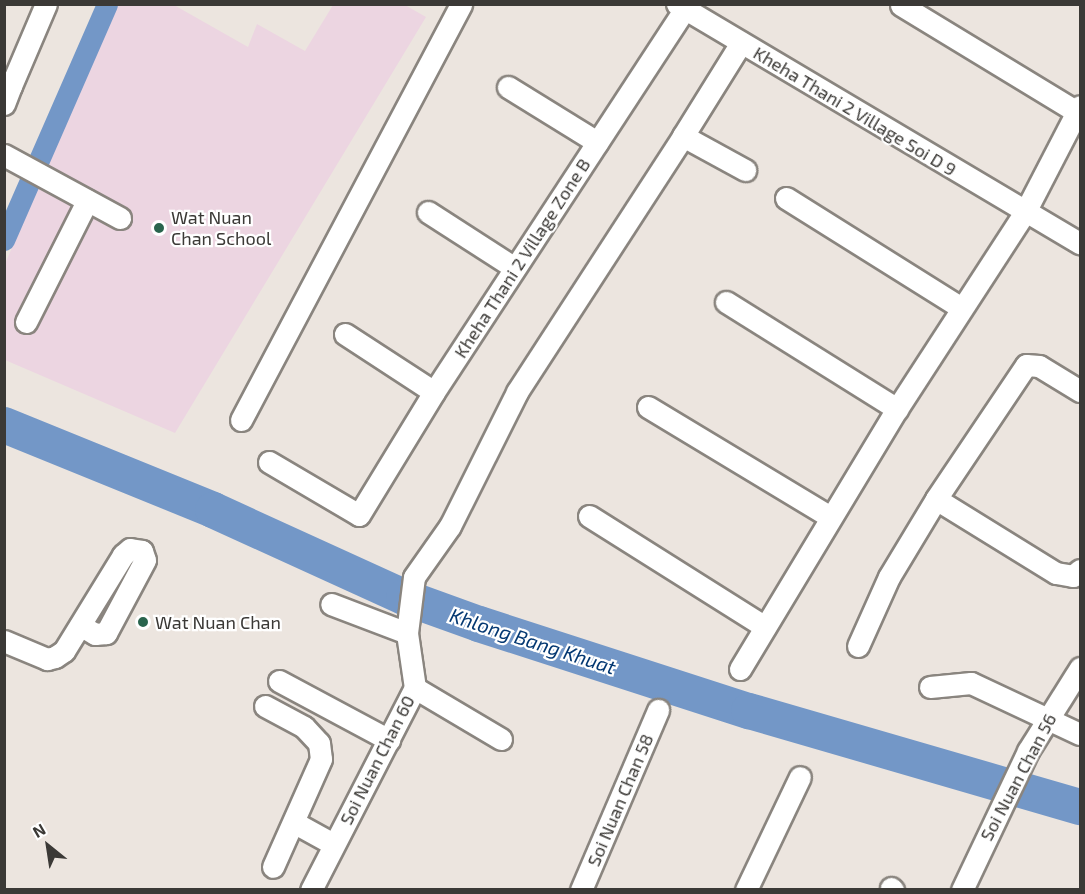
<!DOCTYPE html>
<style>
body{margin:0}
#map{position:relative;width:1085px;height:894px;overflow:hidden;background:#ece5df;font-family:"Exo 2",sans-serif}
div>[style]{position:absolute}
[style*='--x']{left:calc(var(--x)*1px);top:calc(var(--y)*1px);width:calc(var(--w)*1px);rotate:calc(var(--a)*1deg)}
.education>*{inset:0;background:#ecd5e1}
.canal>*{height:21px;margin:-10.5px;padding:0 10.5px;transform-origin:10.5px;border-radius:10.5px;background:#7397c7}
.river>*{height:36px;margin:-18px;padding:0 18px;transform-origin:18px;border-radius:18px;background:#7397c7}
.roads{filter:drop-shadow(2px 0 #8a857f) drop-shadow(-2px 0 #8a857f) drop-shadow(0 2px #8a857f) drop-shadow(0 -2px #8a857f)}
.minor>*{height:21px;margin:-10.5px;padding:0 10.5px;transform-origin:10.5px;border-radius:10.5px;background:#fff}
.dots>*{width:16px;height:16px;translate:-50% -50%;box-sizing:border-box;border:3px solid #fff;border-radius:50%}
span{translate:-50% -50%;white-space:nowrap;text-align:center;line-height:1.15;-webkit-text-stroke:4.5px #fff;paint-order:stroke}
.street-label{font-size:18px;color:#3b3936}
.poi-label{font-size:18px;color:#3b3936}
.left{translate:0 -50%;text-align:left}
.water-label{font-size:20px;color:#043872;font-style:italic}
.frame{position:absolute;inset:0;border:6px solid #3b3936;pointer-events:none}
.north{position:absolute;left:18px;top:816px;width:60px;height:60px;-webkit-text-stroke:4px #fff;paint-order:stroke;rotate:330deg;font-size:16px;font-weight:700;line-height:24px;text-align:center;color:#3b3936}
.north::after{content:'';display:block;margin:auto;width:21px;height:27px;background:#3b3936;clip-path:polygon(50% 0,100% 100%,50% 72%,0 100%)}
</style>
<div id="map">
<div class="education">
<i style="clip-path:polygon(115px 5px,174px 5px,248px 47px,257px 24px,305px 51px,333px 5px,405px 5px,426px 17px,175px 433px,5px 360px,5px 264px)"></i>
</div>
<div class="canal">
<i style="--x:4;--y:240;--w:257;--a:-66.4"></i>
</div>
<div class="river">
<i style="--x:4;--y:425;--w:226;--a:22.1"></i>
<i style="--x:213;--y:510;--w:210;--a:24.5"></i>
<i style="--x:404;--y:597;--w:80;--a:19.8"></i>
<i style="--x:479;--y:624;--w:284;--a:17.9"></i>
<i style="--x:749;--y:711;--w:345;--a:16.2"></i>
</div>
<div class="roads">
<div class="minor">
<i style="--x:677;--y:4;--w:469;--a:30.7"></i>
<i style="--x:901;--y:5;--w:206;--a:31.3"></i>
<i style="--x:4;--y:82;--w:8;--a:30"></i>
<i style="--x:11;--y:86;--w:89;--a:-66.9"></i>
<i style="--x:508;--y:87;--w:105;--a:31.7"></i>
<i style="--x:4;--y:104;--w:19;--a:-69"></i>
<i style="--x:683;--y:136;--w:110;--a:-58.1"></i>
<i style="--x:4;--y:155;--w:132;--a:28.5"></i>
<i style="--x:786;--y:198;--w:205;--a:32.1"></i>
<i style="--x:428;--y:212;--w:103;--a:32.8"></i>
<i style="--x:726;--y:302;--w:202;--a:32"></i>
<i style="--x:26;--y:322;--w:136;--a:-63.2"></i>
<i style="--x:345;--y:334;--w:106;--a:33.1"></i>
<i style="--x:1080;--y:391;--w:48;--a:-148.6"></i>
<i style="--x:1039;--y:366;--w:13;--a:-176"></i>
<i style="--x:1026;--y:365;--w:161;--a:123.9"></i>
<i style="--x:936;--y:499;--w:141;--a:31.7"></i>
<i style="--x:1056;--y:573;--w:17;--a:10"></i>
<i style="--x:1073;--y:576;--w:9;--a:-41"></i>
<i style="--x:648;--y:407;--w:213;--a:31.1"></i>
<i style="--x:241;--y:420;--w:471;--a:-62.1"></i>
<i style="--x:269;--y:462;--w:104;--a:30.5"></i>
<i style="--x:359;--y:515;--w:144;--a:-58.6"></i>
<i style="--x:434;--y:392;--w:464;--a:-56.8"></i>
<i style="--x:589;--y:516;--w:208;--a:32.2"></i>
<i style="--x:407;--y:633;--w:56;--a:-82.9"></i>
<i style="--x:414;--y:577;--w:62;--a:-54.8"></i>
<i style="--x:450;--y:526;--w:150;--a:-63.4"></i>
<i style="--x:517;--y:392;--w:305;--a:-57"></i>
<i style="--x:683;--y:136;--w:71;--a:28.7"></i>
<i style="--x:4;--y:641;--w:47;--a:22.7"></i>
<i style="--x:47;--y:659;--w:8;--a:-14"></i>
<i style="--x:55;--y:657;--w:11;--a:-34"></i>
<i style="--x:64;--y:651;--w:113;--a:-58.4"></i>
<i style="--x:123;--y:555;--w:9;--a:-41"></i>
<i style="--x:130;--y:549;--w:12;--a:9"></i>
<i style="--x:142;--y:551;--w:9;--a:72"></i>
<i style="--x:145;--y:560;--w:83;--a:118.1"></i>
<i style="--x:106;--y:633;--w:11;--a:175"></i>
<i style="--x:95;--y:634;--w:17;--a:-149"></i>
<i style="--x:858;--y:646;--w:76;--a:-65.8"></i>
<i style="--x:889;--y:577;--w:91;--a:-58.9"></i>
<i style="--x:740;--y:669;--w:304;--a:-58.9"></i>
<i style="--x:897;--y:409;--w:235;--a:-57"></i>
<i style="--x:1025;--y:212;--w:119;--a:-62.6"></i>
<i style="--x:279;--y:681;--w:125;--a:28.2"></i>
<i style="--x:930;--y:687;--w:41;--a:-5.6"></i>
<i style="--x:971;--y:683;--w:120;--a:25.1"></i>
<i style="--x:415;--y:688;--w:100;--a:30.7"></i>
<i style="--x:265;--y:706;--w:44;--a:28.3"></i>
<i style="--x:304;--y:727;--w:22;--a:47"></i>
<i style="--x:319;--y:743;--w:16;--a:83"></i>
<i style="--x:321;--y:759;--w:118;--a:114"></i>
<i style="--x:295;--y:823;--w:43;--a:28.9"></i>
<i style="--x:891;--y:888;--w:3;--a:45"></i>
<i style="--x:311;--y:890;--w:227;--a:-62.8"></i>
<i style="--x:415;--y:688;--w:56;--a:-98.3"></i>
<i style="--x:407;--y:633;--w:81;--a:-159.1"></i>
<i style="--x:581;--y:890;--w:196;--a:-66.8"></i>
<i style="--x:746;--y:890;--w:125;--a:-64.5"></i>
<i style="--x:962;--y:890;--w:154;--a:-64.6"></i>
<i style="--x:1028;--y:751;--w:98;--a:-57.9"></i>
</div>
</div>
<div class="dots">
<i style="left:159px;top:228px;background:#29644d"></i>
<i style="left:143px;top:622px;background:#29644d"></i>
</div>
<div class="street-label">
<span style="left:855px;top:111px;rotate:31deg">Kheha Thani 2 Village Soi D 9</span>
<span style="left:522px;top:258px;rotate:-57deg">Kheha Thani 2 Village Zone B</span>
<span style="left:377px;top:760px;rotate:-63deg">Soi Nuan Chan 60</span>
<span style="left:1018px;top:777px;rotate:-62deg">Soi Nuan Chan 56</span>
<span style="left:620px;top:800px;rotate:-67deg">Soi Nuan Chan 58</span>
</div>
<div class="poi-label">
<span class="left" style="left:171px;top:228px">Wat Nuan<br>Chan School</span>
<span class="left" style="left:155px;top:622px">Wat Nuan Chan</span>
</div>
<div class="water-label">
<span style="left:533px;top:641px;rotate:18deg">Khlong Bang Khuat</span>
</div>
<div class="frame"></div>
<div class="north">N</div>
</div>
